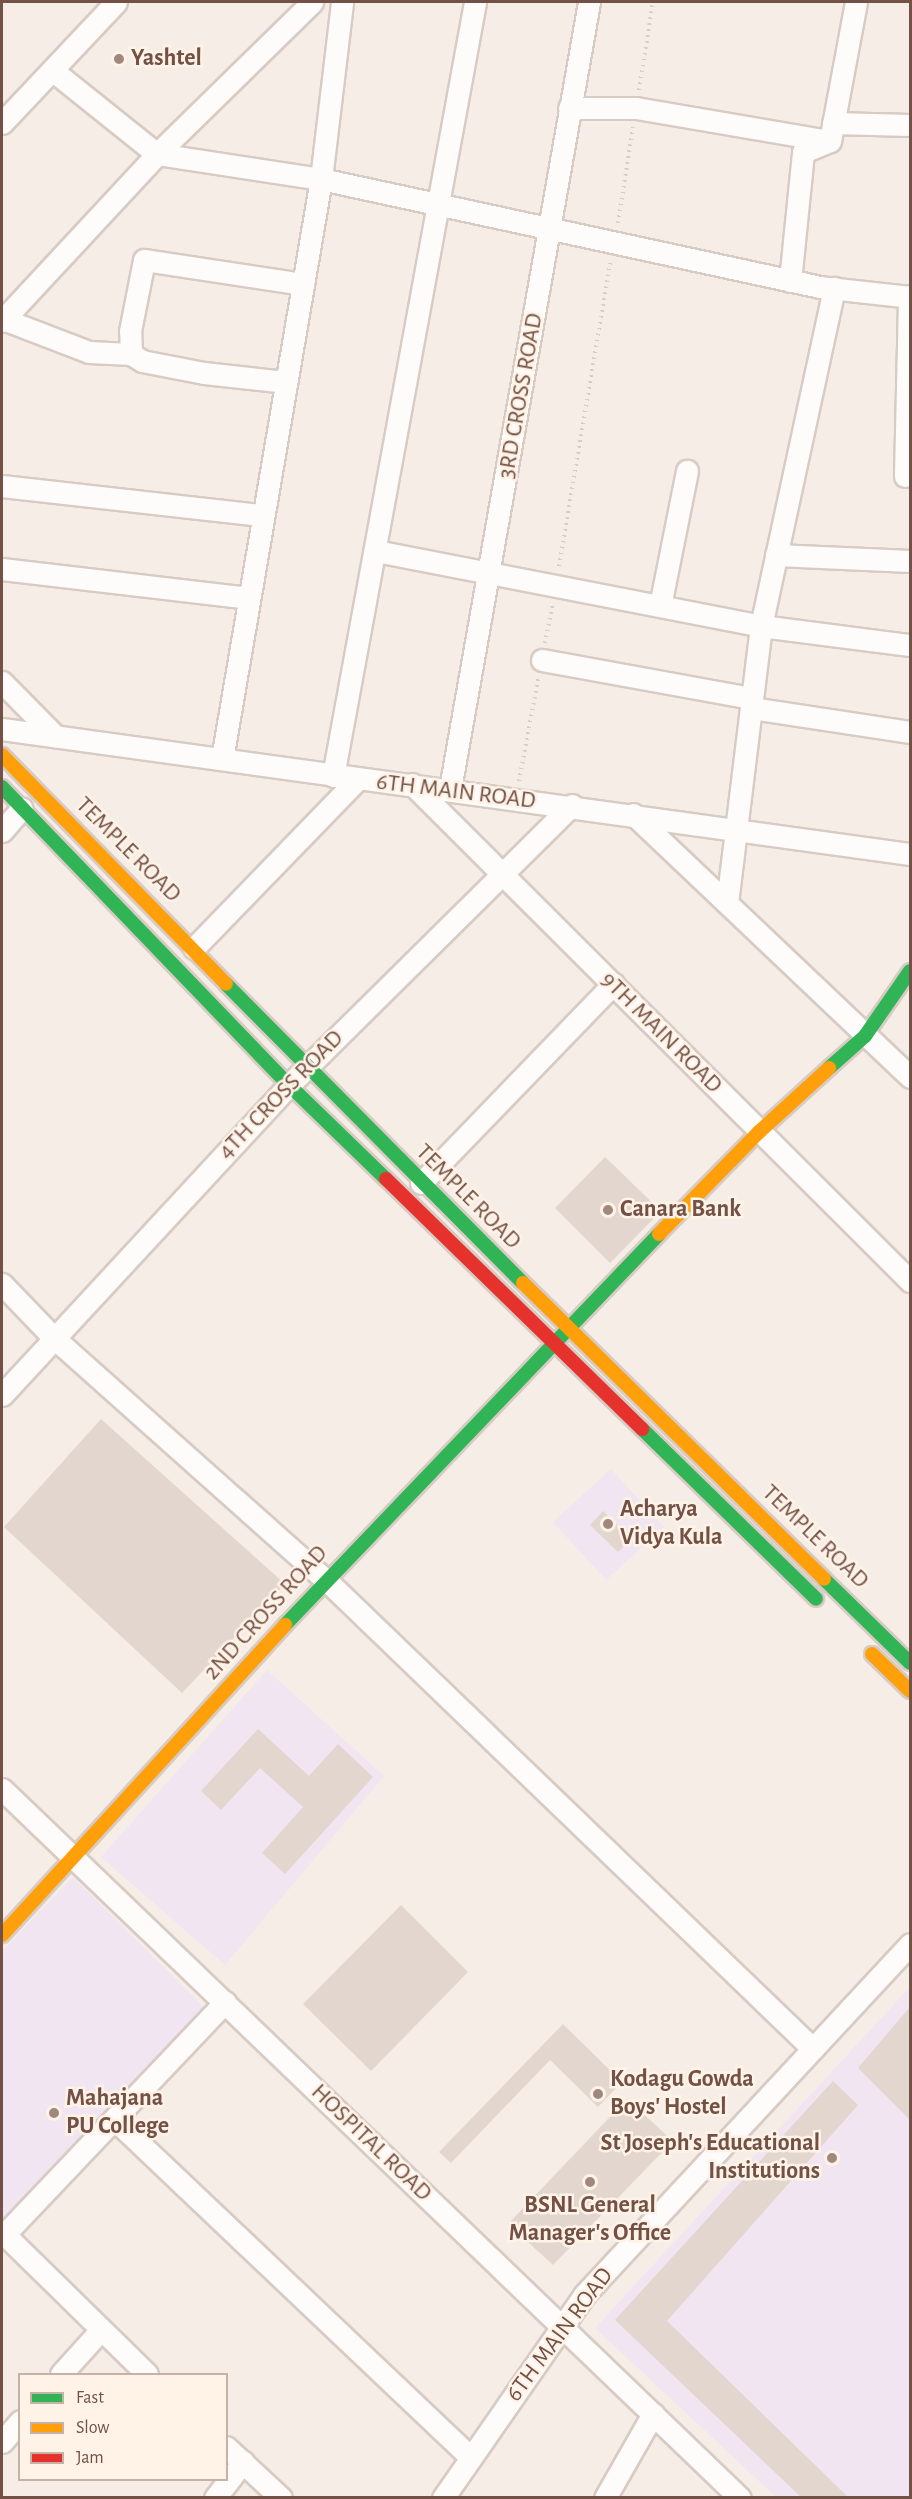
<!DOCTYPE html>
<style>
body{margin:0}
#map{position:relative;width:912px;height:2499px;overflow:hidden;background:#f6eee6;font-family:"Alegreya Sans",sans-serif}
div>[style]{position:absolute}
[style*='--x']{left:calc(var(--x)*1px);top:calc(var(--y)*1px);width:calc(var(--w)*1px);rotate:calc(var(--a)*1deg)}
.education>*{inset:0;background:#f0e5f0}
.building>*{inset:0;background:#e2d6ce}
.path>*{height:4px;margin-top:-2px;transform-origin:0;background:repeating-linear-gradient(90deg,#d7ccc9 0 1.5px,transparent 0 6px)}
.roads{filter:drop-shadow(2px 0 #d7cbc4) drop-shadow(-2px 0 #d7cbc4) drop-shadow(0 2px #d7cbc4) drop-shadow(0 -2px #d7cbc4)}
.street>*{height:21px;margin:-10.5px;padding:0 10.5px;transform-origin:10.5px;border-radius:10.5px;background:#fefcfb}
.fast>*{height:14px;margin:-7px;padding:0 7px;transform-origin:7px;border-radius:7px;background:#30b455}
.slow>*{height:14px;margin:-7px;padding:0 7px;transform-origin:7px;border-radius:7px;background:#ff9f0a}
.jam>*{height:14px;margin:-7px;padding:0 7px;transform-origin:7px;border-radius:7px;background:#e5322d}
.dots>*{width:16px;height:16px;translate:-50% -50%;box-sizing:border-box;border:3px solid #fff2e6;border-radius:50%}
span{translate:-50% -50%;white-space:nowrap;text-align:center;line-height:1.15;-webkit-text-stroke:5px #fff2e6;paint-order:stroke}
.poi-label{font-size:24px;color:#735147;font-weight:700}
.left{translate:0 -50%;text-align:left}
.right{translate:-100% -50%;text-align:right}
.street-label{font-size:24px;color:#735147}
.frame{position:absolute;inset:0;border:3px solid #735147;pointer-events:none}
.legend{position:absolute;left:18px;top:2373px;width:210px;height:108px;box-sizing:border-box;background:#fff2e6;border:2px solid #c7b2a6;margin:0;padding:8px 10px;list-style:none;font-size:18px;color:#735147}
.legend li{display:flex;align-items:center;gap:12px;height:30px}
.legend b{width:30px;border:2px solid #c7b2a6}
</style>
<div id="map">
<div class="education">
<i style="clip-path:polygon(611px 1469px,664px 1527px,606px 1580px,553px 1522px)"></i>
<i style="clip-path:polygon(267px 1670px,384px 1776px,225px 1965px,101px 1857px)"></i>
<i style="clip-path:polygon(73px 1877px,205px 2008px,5px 2222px,2px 2218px,2px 1951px)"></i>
<i style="clip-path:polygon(910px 1987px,910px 2497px,776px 2497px,595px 2328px)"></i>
</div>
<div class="building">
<i style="clip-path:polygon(605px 1157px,661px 1211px,610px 1263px,555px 1208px)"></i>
<i style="clip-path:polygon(101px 1419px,285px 1584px,182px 1693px,4px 1527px)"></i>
<i style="clip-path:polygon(603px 1511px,632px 1539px,618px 1552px,590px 1525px)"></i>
<i style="clip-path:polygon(258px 1729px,309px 1776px,338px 1744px,373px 1777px,285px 1874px,262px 1853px,303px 1807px,260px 1768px,221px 1810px,201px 1791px)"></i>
<i style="clip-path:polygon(401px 1905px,468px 1972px,371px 2071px,303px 2004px)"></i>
<i style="clip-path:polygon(910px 2007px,910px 2120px,858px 2068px)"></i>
<i style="clip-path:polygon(563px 2024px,622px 2082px,598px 2107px,550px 2060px,451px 2163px,439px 2152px)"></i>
<i style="clip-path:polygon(833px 2081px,858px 2105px,667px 2321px,849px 2498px,802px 2498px,615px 2320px)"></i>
<i style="clip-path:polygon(627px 2099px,673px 2141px,553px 2265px,508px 2224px)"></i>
</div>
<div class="path">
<i style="--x:639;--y:90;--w:89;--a:-81"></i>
<i style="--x:618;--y:223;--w:97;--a:-81.1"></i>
<i style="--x:559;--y:566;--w:310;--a:-80.4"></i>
<i style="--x:545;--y:643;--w:38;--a:-79"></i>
<i style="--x:519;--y:781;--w:104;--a:-79.4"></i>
</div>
<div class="roads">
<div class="street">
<i style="--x:52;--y:70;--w:134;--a:38.7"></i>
<i style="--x:157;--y:154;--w:166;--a:8.7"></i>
<i style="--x:321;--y:179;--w:511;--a:12.21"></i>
<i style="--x:820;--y:287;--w:91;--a:6.3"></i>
<i style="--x:569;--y:108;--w:67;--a:0"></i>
<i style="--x:636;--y:108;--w:196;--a:9.7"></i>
<i style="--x:2;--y:123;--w:166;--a:-46.7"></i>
<i style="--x:833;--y:123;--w:77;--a:1.5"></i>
<i style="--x:790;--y:281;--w:130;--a:-84.2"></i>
<i style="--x:803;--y:152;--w:29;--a:-22"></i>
<i style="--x:830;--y:141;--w:141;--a:-79.4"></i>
<i style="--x:3;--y:319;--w:92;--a:21"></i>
<i style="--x:89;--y:352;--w:42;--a:2.7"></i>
<i style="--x:131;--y:354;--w:13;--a:32"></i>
<i style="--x:142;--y:361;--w:63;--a:11"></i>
<i style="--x:204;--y:373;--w:81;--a:6.3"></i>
<i style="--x:2;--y:321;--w:228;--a:-47.1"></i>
<i style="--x:157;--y:154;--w:217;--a:-44.4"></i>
<i style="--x:131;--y:354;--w:23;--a:-92"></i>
<i style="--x:130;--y:331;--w:72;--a:-78.8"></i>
<i style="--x:144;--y:260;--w:161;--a:8.6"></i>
<i style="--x:905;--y:476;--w:180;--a:-88.7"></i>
<i style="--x:2;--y:486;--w:261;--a:6.4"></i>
<i style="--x:376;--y:551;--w:392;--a:11"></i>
<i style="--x:761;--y:626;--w:150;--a:7.3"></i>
<i style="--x:776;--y:555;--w:134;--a:2.6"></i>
<i style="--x:2;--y:569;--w:248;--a:6.7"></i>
<i style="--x:660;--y:606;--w:138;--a:-78.7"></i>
<i style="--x:542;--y:660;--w:213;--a:10.3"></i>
<i style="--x:2;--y:682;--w:76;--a:45.5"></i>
<i style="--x:751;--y:708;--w:161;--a:8.6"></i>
<i style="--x:2;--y:729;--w:917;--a:7.84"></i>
<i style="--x:222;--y:759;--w:588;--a:-80.31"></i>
<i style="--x:321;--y:179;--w:178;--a:-83.2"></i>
<i style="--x:333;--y:776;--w:787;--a:-79.6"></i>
<i style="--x:412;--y:784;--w:704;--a:44.94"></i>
<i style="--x:450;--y:789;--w:799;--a:-79.98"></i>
<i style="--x:633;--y:814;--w:382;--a:43.5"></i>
<i style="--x:2;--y:831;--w:30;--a:-49"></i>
<i style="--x:727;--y:903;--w:279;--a:-83"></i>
<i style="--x:761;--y:626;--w:346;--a:-77.8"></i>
<i style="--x:194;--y:948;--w:233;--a:-45.9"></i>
<i style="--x:421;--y:1183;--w:277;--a:-46"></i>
<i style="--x:2;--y:1284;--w:75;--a:46.1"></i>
<i style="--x:54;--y:1338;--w:364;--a:41.7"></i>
<i style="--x:326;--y:1580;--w:676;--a:43.92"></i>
<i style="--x:2;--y:1395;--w:422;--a:-47.2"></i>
<i style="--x:289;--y:1085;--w:398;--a:-44.7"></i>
<i style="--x:2;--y:1789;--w:1023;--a:43.85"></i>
<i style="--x:114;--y:2119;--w:492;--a:43.5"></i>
<i style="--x:2;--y:2232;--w:203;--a:44.4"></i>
<i style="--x:2;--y:2237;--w:324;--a:-46.5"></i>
<i style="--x:61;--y:2374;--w:57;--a:-47.9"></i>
<i style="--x:2;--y:2442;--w:28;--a:-49"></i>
<i style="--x:226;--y:2447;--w:75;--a:42.8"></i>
<i style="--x:215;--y:2498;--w:46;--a:-52.1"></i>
<i style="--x:443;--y:2498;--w:247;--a:-55.2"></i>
<i style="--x:584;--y:2295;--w:479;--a:-47.1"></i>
<i style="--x:605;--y:2498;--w:97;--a:-60.3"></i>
</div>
<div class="fast">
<i style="--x:2;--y:787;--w:414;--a:46.1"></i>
<i style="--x:289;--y:1085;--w:135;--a:44.1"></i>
<i style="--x:226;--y:984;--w:421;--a:45.2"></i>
<i style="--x:829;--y:1068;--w:48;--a:-41.6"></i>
<i style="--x:865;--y:1036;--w:79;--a:-55.3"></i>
<i style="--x:642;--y:1429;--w:243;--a:44.3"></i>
<i style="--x:824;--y:1579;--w:120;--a:44.3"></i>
<i style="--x:285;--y:1625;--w:541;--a:-46.27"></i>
</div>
<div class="slow">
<i style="--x:2;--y:755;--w:320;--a:45.6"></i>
<i style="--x:659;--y:1234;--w:143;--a:-45.6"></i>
<i style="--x:759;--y:1132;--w:95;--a:-42.4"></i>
<i style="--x:523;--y:1283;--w:422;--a:44.5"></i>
<i style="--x:872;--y:1654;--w:53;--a:44.2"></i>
<i style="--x:2;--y:1935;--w:420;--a:-47.6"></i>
</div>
<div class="jam">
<i style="--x:386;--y:1179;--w:358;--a:44.3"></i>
</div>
</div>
<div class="dots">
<i style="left:119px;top:59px;background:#a1887f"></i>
<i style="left:608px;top:1210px;background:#a1887f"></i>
<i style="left:608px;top:1524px;background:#a1887f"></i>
<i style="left:598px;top:2094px;background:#a1887f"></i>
<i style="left:54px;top:2113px;background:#a1887f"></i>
<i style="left:832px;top:2158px;background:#a1887f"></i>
<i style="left:590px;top:2182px;background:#a1887f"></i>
</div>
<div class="poi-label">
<span class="left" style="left:131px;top:59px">Yashtel</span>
<span class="left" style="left:620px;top:1210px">Canara Bank</span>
<span class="left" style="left:620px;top:1524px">Acharya<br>Vidya Kula</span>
<span class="left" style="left:610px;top:2094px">Kodagu Gowda<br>Boys' Hostel</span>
<span class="left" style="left:66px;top:2113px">Mahajana<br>PU College</span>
<span class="right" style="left:820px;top:2158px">St Joseph's Educational<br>Institutions</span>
<span style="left:590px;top:2220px">BSNL General<br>Manager's Office</span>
</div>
<div class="street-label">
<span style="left:521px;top:396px;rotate:-80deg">3RD CROSS ROAD</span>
<span style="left:456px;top:792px;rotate:7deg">6TH MAIN ROAD</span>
<span style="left:128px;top:850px;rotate:45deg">TEMPLE ROAD</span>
<span style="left:661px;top:1033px;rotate:45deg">9TH MAIN ROAD</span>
<span style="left:281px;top:1095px;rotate:-46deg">4TH CROSS ROAD</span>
<span style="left:468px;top:1197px;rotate:45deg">TEMPLE ROAD</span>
<span style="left:815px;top:1537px;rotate:44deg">TEMPLE ROAD</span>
<span style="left:266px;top:1613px;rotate:-48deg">2ND CROSS ROAD</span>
<span style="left:371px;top:2143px;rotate:44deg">HOSPITAL ROAD</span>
<span style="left:560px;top:2335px;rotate:-53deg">6TH MAIN ROAD</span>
</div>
<div class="frame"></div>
<ul class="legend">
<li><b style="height:8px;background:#30b455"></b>Fast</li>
<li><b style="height:8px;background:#ff9f0a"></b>Slow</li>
<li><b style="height:8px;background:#e5322d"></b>Jam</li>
</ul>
</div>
